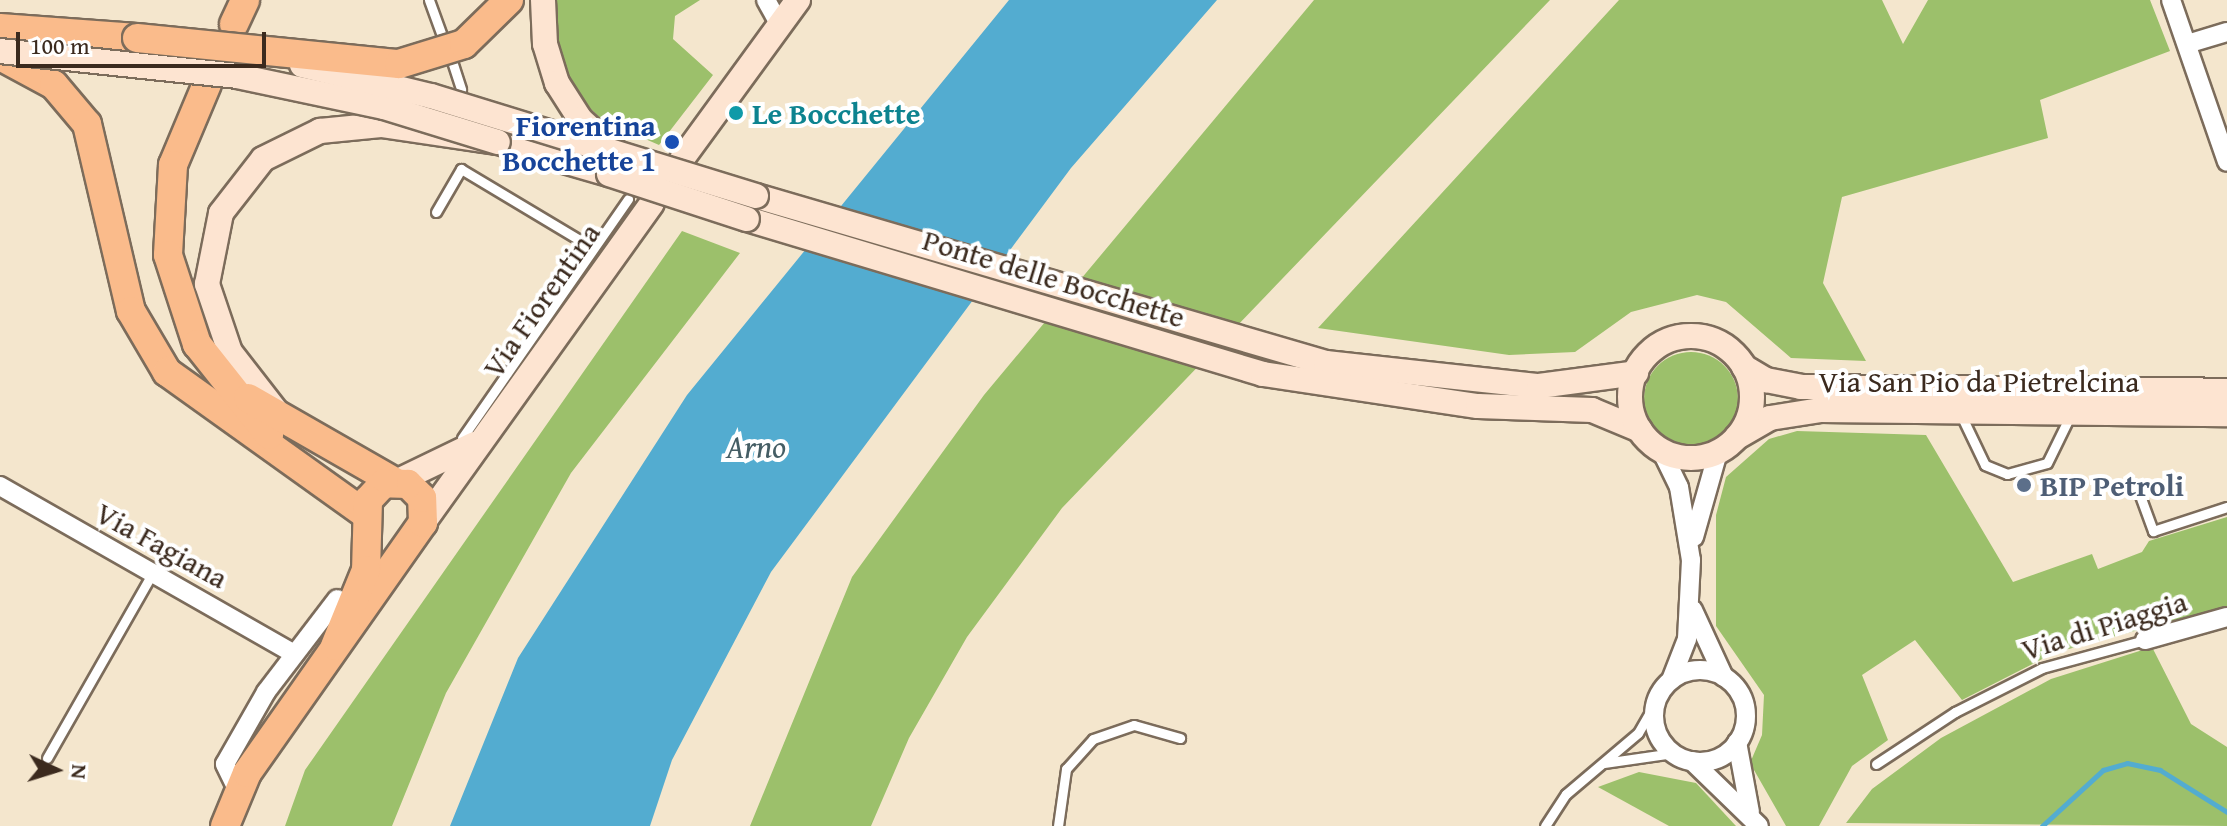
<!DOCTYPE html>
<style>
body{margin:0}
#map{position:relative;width:2227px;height:826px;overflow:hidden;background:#f4e6cd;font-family:"Gentium Book Plus",serif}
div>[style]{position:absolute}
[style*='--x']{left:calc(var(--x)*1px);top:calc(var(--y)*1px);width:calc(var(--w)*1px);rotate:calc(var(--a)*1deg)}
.green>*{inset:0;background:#9cc06b}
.round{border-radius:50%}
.water>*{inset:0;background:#53acd0}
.stream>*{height:5px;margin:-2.5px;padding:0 2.5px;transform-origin:2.5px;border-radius:2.5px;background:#53acd0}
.roads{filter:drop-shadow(2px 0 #7c6c5b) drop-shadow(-2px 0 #7c6c5b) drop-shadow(0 2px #7c6c5b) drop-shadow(0 -2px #7c6c5b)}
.service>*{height:9px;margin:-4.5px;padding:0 4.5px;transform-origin:4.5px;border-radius:4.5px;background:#fff}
.minor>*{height:18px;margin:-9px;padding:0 9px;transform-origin:9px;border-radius:9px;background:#fff}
.minor>.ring{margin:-9px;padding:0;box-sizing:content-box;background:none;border:18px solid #fff;border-radius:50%}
.secondary>*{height:24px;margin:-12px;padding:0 12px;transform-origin:12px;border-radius:12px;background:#fde4d1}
.secondary>.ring{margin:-12px;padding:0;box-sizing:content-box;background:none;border:24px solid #fde4d1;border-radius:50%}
.primary>*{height:28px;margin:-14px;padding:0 14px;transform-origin:14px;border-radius:14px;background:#fabb8b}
.bridges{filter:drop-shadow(2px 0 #7c6c5b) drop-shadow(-2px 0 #7c6c5b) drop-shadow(0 2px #7c6c5b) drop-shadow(0 -2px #7c6c5b)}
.secondary-bridge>*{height:24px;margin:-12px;padding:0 12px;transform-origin:12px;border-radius:12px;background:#fde4d1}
.primary-bridge>*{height:28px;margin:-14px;padding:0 14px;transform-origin:14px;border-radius:14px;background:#fabb8b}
.dots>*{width:22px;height:22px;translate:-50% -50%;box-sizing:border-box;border:4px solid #fff;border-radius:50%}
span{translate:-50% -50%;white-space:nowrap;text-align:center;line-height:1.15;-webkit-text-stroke:8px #fff;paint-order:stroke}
.culture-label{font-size:30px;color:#0d838f;font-weight:700}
.left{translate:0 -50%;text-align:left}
.transit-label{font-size:30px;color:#164399;font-weight:700}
.right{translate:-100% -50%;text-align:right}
.street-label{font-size:30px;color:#3b2a1e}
.service-label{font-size:30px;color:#4e5e75;font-weight:700}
.water-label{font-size:32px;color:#455e65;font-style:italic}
.north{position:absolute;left:16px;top:730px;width:80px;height:80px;-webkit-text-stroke:6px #fff;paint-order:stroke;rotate:94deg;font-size:22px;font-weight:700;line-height:32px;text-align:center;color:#3b2a1e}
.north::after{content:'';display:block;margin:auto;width:28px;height:36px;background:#3b2a1e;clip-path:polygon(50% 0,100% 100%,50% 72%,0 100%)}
.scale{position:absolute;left:16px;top:32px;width:250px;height:36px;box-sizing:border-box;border:4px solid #3b2a1e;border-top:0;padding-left:10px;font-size:24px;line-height:28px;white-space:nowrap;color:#3b2a1e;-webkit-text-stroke:6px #fff;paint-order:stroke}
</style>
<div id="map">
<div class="green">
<i style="clip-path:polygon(554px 0,700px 0,675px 16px,673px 39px,713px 75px,659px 145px,602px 120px,573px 91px,556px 50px)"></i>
<i style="clip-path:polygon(1314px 0,1550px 0,1062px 508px,967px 637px,909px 738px,871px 826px,750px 826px,852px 577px,984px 395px)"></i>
<i style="clip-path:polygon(1619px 0,1882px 0,1903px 44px,1928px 0,2150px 0,2170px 51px,2040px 100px,2048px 138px,1842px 197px,1823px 283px,1866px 361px,1791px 358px,1726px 302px,1697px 295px,1631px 312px,1575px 352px,1509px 355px,1318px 328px)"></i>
<i style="clip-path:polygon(682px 231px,740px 253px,571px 473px,446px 693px,392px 826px,285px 826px,305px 770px)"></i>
<i class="round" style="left:1644px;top:352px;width:94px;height:94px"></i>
<i style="clip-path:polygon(1797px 431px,1926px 435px,2013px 582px,2092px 554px,2098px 569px,2142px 552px,2149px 541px,2227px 517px,2227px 606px,2054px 653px,1962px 700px,1915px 640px,1862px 675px,1888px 740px,1852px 766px,1819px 826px,1786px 826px,1750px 763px,1762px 735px,1764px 695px,1716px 626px,1716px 515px,1726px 477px,1769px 439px)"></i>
<i style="clip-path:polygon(2152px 647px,2191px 724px,2227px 747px,2227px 826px,1846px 823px,1872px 789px,1941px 738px,2051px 679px)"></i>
<i style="clip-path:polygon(1639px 772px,1696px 783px,1736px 826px,1669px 826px,1598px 787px)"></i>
</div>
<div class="water">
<i style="clip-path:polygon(1009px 0,1217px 0,1071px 168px,771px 572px,672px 760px,650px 826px,450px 826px,518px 658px,687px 395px)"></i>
</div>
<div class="stream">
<i style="--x:2042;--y:826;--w:83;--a:-42.6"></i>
<i style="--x:2103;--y:770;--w:25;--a:-16"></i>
<i style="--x:2127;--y:763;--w:34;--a:12"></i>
<i style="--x:2160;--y:770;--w:79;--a:32.1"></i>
</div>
<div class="roads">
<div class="service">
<i style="--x:429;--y:0;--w:47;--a:70"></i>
<i style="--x:451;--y:58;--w:33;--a:72"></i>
<i style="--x:436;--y:212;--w:50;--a:-59.8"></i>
<i style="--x:461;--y:169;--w:154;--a:30.9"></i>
<i style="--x:1961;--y:415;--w:55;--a:64.4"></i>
<i style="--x:1985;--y:465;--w:24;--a:22"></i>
<i style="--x:2007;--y:474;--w:41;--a:-15.4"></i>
<i style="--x:2047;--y:463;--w:55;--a:-63.9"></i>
<i style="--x:462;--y:438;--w:291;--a:-55.2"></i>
<i style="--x:2138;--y:490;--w:44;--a:69.9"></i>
<i style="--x:2153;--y:531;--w:78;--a:-18"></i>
<i style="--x:47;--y:758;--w:214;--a:-60.3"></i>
<i style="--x:1604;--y:763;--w:70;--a:-8.2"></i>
<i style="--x:1876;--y:764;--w:95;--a:-33.4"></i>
<i style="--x:1955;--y:712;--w:97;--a:-26.8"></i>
<i style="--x:2042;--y:668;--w:107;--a:-15.2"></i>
<i style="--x:1058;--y:826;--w:58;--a:-82"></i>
<i style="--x:1066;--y:769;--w:40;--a:-48"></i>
<i style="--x:1093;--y:739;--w:43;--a:-18.9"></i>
<i style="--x:1134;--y:725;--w:48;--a:15.8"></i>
<i style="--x:1545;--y:826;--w:38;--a:-57"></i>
<i style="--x:1566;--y:794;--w:94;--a:-40.3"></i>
<i style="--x:1638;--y:733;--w:34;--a:-60"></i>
</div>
<div class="minor">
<i style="--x:766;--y:0;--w:29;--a:61"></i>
<i style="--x:2171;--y:0;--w:171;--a:70.9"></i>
<i style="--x:2187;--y:44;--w:42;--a:-16.7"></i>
<i style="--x:1661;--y:450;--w:41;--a:64.1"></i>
<i style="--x:1679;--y:487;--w:74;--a:80.7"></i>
<i style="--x:1691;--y:560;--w:79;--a:92.9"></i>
<i style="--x:1687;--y:639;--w:44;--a:111.3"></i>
<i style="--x:0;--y:486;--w:339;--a:29.7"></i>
<i style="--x:1694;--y:537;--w:88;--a:-74.2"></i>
<i style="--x:1693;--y:610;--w:74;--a:65.2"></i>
<i style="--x:2145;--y:640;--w:85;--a:-15.7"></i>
<i class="ring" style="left:1654px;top:670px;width:74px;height:74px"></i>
<i style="--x:1737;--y:742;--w:71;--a:79.5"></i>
<i style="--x:1692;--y:761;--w:93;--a:44.1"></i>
<i style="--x:238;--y:791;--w:30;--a:-116"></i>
<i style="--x:225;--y:764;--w:83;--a:-60.3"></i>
<i style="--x:266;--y:692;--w:117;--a:-52.6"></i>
</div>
<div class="secondary">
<i style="--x:543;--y:0;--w:44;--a:87.4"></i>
<i style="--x:545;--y:44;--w:41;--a:72.9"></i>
<i style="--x:557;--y:83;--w:43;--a:57.4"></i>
<i style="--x:580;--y:119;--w:50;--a:42.6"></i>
<i style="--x:682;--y:159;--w:197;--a:-53.9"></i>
<i style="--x:756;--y:196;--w:594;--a:16.33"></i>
<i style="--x:1326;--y:363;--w:214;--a:6.2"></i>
<i style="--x:1539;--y:386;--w:98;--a:-7.6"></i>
<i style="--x:747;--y:219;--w:539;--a:16.72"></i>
<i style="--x:1263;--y:374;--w:217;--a:8.5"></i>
<i style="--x:1478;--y:406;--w:114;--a:2"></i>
<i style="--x:1592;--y:410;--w:52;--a:22.6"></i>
<i class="ring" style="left:1630px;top:336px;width:98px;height:98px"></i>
<i style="--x:1744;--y:367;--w:26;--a:31"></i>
<i style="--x:1766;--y:380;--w:36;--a:11"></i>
<i style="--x:1801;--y:387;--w:426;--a:0.5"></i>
<i style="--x:276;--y:411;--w:75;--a:-127.9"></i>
<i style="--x:230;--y:352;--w:72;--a:-108.7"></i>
<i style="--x:207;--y:284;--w:72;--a:-78.8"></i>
<i style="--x:221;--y:213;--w:68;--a:-52.1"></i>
<i style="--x:263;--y:159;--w:64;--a:-26.2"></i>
<i style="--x:320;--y:131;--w:61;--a:-5.6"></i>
<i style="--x:381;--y:125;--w:118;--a:8.3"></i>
<i style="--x:498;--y:142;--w:116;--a:16.1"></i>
<i style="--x:1737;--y:437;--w:38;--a:-30"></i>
<i style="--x:1770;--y:418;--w:52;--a:-8.9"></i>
<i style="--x:1821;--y:410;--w:406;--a:0.6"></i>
<i style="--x:398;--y:481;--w:85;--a:-25.7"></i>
<i style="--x:423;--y:523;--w:393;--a:-54.4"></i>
</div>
<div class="primary">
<i style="--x:234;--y:24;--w:26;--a:-65"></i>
<i style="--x:0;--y:28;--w:137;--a:4.2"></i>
<i style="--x:0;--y:56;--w:61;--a:28.2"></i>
<i style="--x:54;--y:85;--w:51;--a:49.8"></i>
<i style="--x:87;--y:124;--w:192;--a:76.8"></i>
<i style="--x:131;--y:311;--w:71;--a:59.5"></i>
<i style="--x:167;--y:372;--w:244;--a:35.6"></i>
<i style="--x:207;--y:84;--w:88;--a:112.8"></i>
<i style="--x:173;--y:165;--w:90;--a:93.2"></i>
<i style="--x:168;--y:255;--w:94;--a:72"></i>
<i style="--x:197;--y:344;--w:116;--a:51.6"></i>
<i style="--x:248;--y:398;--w:167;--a:29.8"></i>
<i style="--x:225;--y:826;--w:57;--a:-67.5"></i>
<i style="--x:247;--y:773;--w:306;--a:-54.9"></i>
<i style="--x:423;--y:523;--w:25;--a:-92"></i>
<i style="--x:422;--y:498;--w:20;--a:-135"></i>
<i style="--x:408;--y:484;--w:24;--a:-178"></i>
<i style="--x:384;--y:483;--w:23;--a:133"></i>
<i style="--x:368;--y:500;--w:70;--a:91.6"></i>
<i style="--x:366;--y:570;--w:82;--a:112.2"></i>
</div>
</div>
<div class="bridges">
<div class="secondary-bridge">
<i style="--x:0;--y:51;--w:238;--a:6"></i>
<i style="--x:237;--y:76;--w:150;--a:11.9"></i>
<i style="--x:384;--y:107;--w:119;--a:17.1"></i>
<i style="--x:302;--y:65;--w:133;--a:13.5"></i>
<i style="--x:431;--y:96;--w:340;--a:17.1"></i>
<i style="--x:609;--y:174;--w:145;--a:18.1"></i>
</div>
<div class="primary-bridge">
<i style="--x:137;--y:38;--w:263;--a:5.7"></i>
<i style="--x:399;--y:64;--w:68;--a:-17.1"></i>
<i style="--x:464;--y:44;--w:63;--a:-44.4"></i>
</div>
</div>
<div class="dots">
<i style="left:736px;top:113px;background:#0f9aa8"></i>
<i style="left:672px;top:142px;background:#1a4fb4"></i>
<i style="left:2024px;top:485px;background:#5c6f8a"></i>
</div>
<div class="culture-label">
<span class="left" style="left:752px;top:113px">Le Bocchette</span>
</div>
<div class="transit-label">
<span class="right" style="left:656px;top:142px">Fiorentina<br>Bocchette 1</span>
</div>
<div class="street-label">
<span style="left:1054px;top:278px;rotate:17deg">Ponte delle Bocchette</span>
<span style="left:541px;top:300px;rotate:-55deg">Via Fiorentina</span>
<span style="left:1979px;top:381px">Via San Pio da Pietrelcina</span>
<span style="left:162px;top:545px;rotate:29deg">Via Fagiana</span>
<span style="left:2104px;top:625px;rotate:-17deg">Via di Piaggia</span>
</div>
<div class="service-label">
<span class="left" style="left:2040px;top:485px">BIP Petroli</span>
</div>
<div class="water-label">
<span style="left:756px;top:447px">Arno</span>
</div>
<div class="north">N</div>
<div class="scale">100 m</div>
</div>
